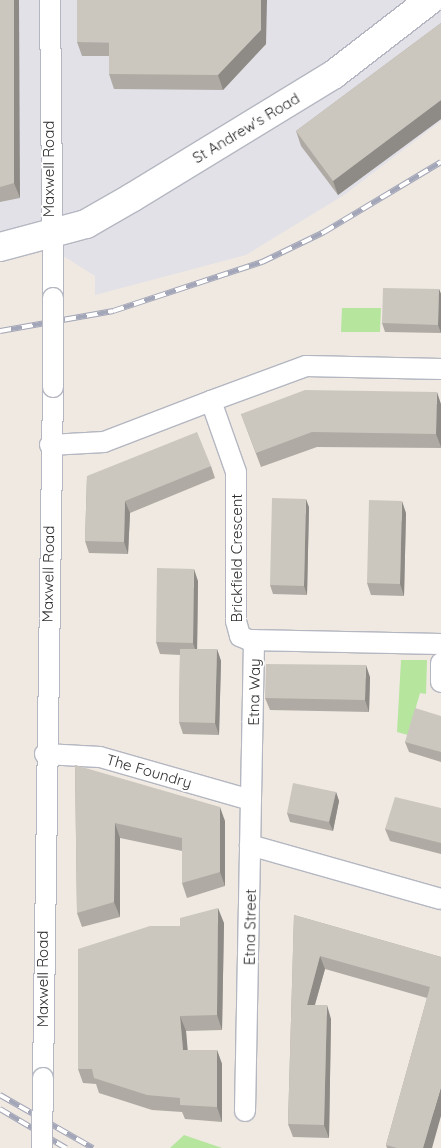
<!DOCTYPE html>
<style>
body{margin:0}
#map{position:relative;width:441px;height:1148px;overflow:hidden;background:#efe9e1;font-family:Quicksand,sans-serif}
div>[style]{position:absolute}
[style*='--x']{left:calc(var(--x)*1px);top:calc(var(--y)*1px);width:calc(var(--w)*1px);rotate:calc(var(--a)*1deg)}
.industrial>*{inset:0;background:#e3e1e8}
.green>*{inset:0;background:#b6e59e}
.roads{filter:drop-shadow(1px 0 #b4b7c1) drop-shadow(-1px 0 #b4b7c1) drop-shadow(0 1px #b4b7c1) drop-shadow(0 -1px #b4b7c1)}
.street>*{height:20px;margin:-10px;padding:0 10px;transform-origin:10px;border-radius:10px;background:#fff}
.secondary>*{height:28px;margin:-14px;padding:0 14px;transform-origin:14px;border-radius:14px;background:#fff}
.rail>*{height:5.5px;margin-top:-2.75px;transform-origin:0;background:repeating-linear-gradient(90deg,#fff 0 11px,#a3a6b8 0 22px);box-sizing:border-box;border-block:1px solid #a3a6b8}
.bridges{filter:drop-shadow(1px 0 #b4b7c1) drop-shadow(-1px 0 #b4b7c1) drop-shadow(0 1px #b4b7c1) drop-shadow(0 -1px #b4b7c1)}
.street-bridge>*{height:20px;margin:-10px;padding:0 10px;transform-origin:10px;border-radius:10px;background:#fff}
.wall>*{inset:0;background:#afaba4}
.shaded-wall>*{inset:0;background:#8e8b86}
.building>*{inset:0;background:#cbc7bf}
span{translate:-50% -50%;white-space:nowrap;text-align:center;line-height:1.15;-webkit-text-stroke:4px #fff;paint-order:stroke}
.street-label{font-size:15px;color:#2e2e2e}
</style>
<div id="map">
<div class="industrial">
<i style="clip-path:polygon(0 0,441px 0,441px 121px,344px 195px,246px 255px,95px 295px,95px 276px,27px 233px,0 239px)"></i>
</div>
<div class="green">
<i style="clip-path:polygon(342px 308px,381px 308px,380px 332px,341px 332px)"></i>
<i style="clip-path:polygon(401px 660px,427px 660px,426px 694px,420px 693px,408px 735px,397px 732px)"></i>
<i style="clip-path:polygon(184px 1135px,222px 1148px,170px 1148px)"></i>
</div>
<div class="roads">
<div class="street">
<i style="--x:50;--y:0;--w:298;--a:89.4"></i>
<i style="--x:441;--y:369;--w:135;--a:-178.7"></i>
<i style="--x:306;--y:366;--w:101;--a:159.8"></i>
<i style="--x:211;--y:401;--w:75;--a:70.6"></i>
<i style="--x:236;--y:472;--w:149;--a:90"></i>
<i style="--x:236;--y:621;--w:16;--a:75"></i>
<i style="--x:240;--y:636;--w:10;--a:24"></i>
<i style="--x:249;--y:640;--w:192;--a:1.2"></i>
<i style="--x:50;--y:445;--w:54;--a:-3.2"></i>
<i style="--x:104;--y:442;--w:115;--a:-21"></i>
<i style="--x:441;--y:663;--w:19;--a:90"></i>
<i style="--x:45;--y:754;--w:55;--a:3.1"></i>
<i style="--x:100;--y:757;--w:157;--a:15.9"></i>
<i style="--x:250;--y:845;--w:198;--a:15.8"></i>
<i style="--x:43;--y:1078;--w:691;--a:-89.17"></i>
<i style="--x:245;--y:1111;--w:471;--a:-88.9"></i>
</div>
<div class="secondary">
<i style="--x:0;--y:247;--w:89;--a:-15"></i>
<i style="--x:86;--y:224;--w:54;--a:-29.9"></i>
<i style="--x:133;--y:197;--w:234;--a:-31.4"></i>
<i style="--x:333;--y:75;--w:123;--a:-37.7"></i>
</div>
</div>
<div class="rail">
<i style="--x:0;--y:331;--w:115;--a:-10"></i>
<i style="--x:113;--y:311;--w:157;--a:-18.2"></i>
<i style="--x:262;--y:262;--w:69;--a:-25.8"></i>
<i style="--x:324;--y:232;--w:136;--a:-30.9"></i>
<i style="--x:0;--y:1095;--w:107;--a:29.7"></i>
<i style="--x:0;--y:1109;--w:77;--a:30.6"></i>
</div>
<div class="bridges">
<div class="street-bridge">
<i style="--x:53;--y:387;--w:89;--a:-90"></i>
<i style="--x:42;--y:1148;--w:70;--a:-89.2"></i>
</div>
</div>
<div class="wall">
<i style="clip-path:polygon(0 0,20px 198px,0 202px)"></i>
<i style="clip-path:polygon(441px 23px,441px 119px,338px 195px,301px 146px,296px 131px)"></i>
<i style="clip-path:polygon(77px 42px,266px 44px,223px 90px,114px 89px,109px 74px,109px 56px,82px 56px)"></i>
<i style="clip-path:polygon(439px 289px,441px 294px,441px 333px,385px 332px,382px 323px)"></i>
<i style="clip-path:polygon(441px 404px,441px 448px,317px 447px,261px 467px,241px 414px)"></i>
<i style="clip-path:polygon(211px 466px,215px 478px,130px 513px,128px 554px,89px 553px,85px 541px,87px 476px)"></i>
<i style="clip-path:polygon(309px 507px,307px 595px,273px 594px,270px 585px)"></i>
<i style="clip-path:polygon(406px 513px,404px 596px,371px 595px,367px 583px)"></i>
<i style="clip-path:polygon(198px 581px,197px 649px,217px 649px,221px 661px,219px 735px,183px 734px,179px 722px,180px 655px,160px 654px,156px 642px)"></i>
<i style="clip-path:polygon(370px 677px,369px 712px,270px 710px,265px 698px)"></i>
<i style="clip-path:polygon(441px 716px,441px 762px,409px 752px,405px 742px)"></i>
<i style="clip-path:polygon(75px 765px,225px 821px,225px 886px,187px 898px,182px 883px,182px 851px,120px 838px,120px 917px,82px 927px,77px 913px)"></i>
<i style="clip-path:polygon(336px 792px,339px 801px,333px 831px,290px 822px,287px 813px)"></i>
<i style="clip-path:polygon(441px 808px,441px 854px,390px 841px,385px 829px)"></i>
<i style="clip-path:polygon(294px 915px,441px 957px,432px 1148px,387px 1148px,386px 1145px,427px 998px,325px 969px,315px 1005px,331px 1019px,329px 1138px,293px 1137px,288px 1124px)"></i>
<i style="clip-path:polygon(224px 923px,222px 1030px,186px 1031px,187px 1050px,217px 1050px,222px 1064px,222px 1122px,185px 1119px,182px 1112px,152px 1110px,99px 1093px,96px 1084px,83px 1083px,78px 1069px,180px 926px)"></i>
</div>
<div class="shaded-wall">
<i style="clip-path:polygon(14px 0,19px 0,20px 198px,14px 183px)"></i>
<i style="clip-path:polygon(261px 0,267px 0,266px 44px,223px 90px,218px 75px)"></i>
<i style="clip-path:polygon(441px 100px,441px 119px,338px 195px,333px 181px)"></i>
<i style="clip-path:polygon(439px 289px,441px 294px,441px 333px,438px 325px)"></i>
<i style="clip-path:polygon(437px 392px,441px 404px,441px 447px,436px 434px)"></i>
<i style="clip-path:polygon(306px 499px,309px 507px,307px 595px,304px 586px)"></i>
<i style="clip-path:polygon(125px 501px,130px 513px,128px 554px,124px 542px)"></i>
<i style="clip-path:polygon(402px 501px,406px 513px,404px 596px,400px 584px)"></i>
<i style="clip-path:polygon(194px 569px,198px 581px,197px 655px,193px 643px)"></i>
<i style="clip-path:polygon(217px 649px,221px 661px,219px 735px,215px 723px)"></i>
<i style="clip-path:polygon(366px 665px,370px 677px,369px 712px,365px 700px)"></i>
<i style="clip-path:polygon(336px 792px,339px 801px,333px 831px,329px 822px)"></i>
<i style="clip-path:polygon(220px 807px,225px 821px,225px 886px,220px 872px)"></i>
<i style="clip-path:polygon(115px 823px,120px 838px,120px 917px,114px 902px)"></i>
<i style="clip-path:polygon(218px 908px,224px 923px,222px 1030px,217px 1015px)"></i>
<i style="clip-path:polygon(320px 956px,325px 969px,311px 1018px,307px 1005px)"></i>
<i style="clip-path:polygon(327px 1005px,331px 1019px,329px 1138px,324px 1125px)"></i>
<i style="clip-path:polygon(180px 1016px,186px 1031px,189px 1064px,183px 1050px)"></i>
<i style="clip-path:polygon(217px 1050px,222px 1064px,222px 1122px,217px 1107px)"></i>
<i style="clip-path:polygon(441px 1087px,441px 1116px,432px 1148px,423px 1148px)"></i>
</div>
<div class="building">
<i style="clip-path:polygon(0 0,14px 0,14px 183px,0 187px)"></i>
<i style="clip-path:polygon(77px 0,261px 0,261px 30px,218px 75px,109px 74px,109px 42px,77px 42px)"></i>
<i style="clip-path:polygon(441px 23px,441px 100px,333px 181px,296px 131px)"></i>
<i style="clip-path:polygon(383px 288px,439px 289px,438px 325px,382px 323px)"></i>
<i style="clip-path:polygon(305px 390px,437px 392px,436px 434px,312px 432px,256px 453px,241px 414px)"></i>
<i style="clip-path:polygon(197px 432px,211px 466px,125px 501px,124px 542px,85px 541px,87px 476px)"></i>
<i style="clip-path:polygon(272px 498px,306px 499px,304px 586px,270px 585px)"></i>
<i style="clip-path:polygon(369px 500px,402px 501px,400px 584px,367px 583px)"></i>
<i style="clip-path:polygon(157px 568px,194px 569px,193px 643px,156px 642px)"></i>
<i style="clip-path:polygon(180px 649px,217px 649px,215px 723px,179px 722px)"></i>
<i style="clip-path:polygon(266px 664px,366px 665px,365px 700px,265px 698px)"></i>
<i style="clip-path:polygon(415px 708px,441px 716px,441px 752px,405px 742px)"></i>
<i style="clip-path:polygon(75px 765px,220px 807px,220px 872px,182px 883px,182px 838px,115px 823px,114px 902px,77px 913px)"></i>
<i style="clip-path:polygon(293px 783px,336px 792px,329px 822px,287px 813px)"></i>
<i style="clip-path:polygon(395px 797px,441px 808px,441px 843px,385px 829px)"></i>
<i style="clip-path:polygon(218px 908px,217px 1015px,180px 1016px,183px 1050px,217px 1050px,217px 1107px,180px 1105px,180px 1098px,147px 1095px,94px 1078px,92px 1069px,78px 1069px,78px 949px,150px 926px,180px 926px,180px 918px)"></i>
<i style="clip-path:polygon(294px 915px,441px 957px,441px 1087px,423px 1148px,397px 1148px,386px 1145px,430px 987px,320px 956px,307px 1005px,327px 1005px,324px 1125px,288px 1124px)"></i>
</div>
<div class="street-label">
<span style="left:246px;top:128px;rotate:-31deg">St Andrew's Road</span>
<span style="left:49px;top:169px;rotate:-90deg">Maxwell Road</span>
<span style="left:237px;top:558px;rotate:-90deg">Brickfield Crescent</span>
<span style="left:48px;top:574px;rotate:-89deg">Maxwell Road</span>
<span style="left:254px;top:692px;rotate:-89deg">Etna Way</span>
<span style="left:149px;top:771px;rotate:16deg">The Foundry</span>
<span style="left:250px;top:927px;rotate:-89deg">Etna Street</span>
<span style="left:43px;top:979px;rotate:-90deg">Maxwell Road</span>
</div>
</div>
